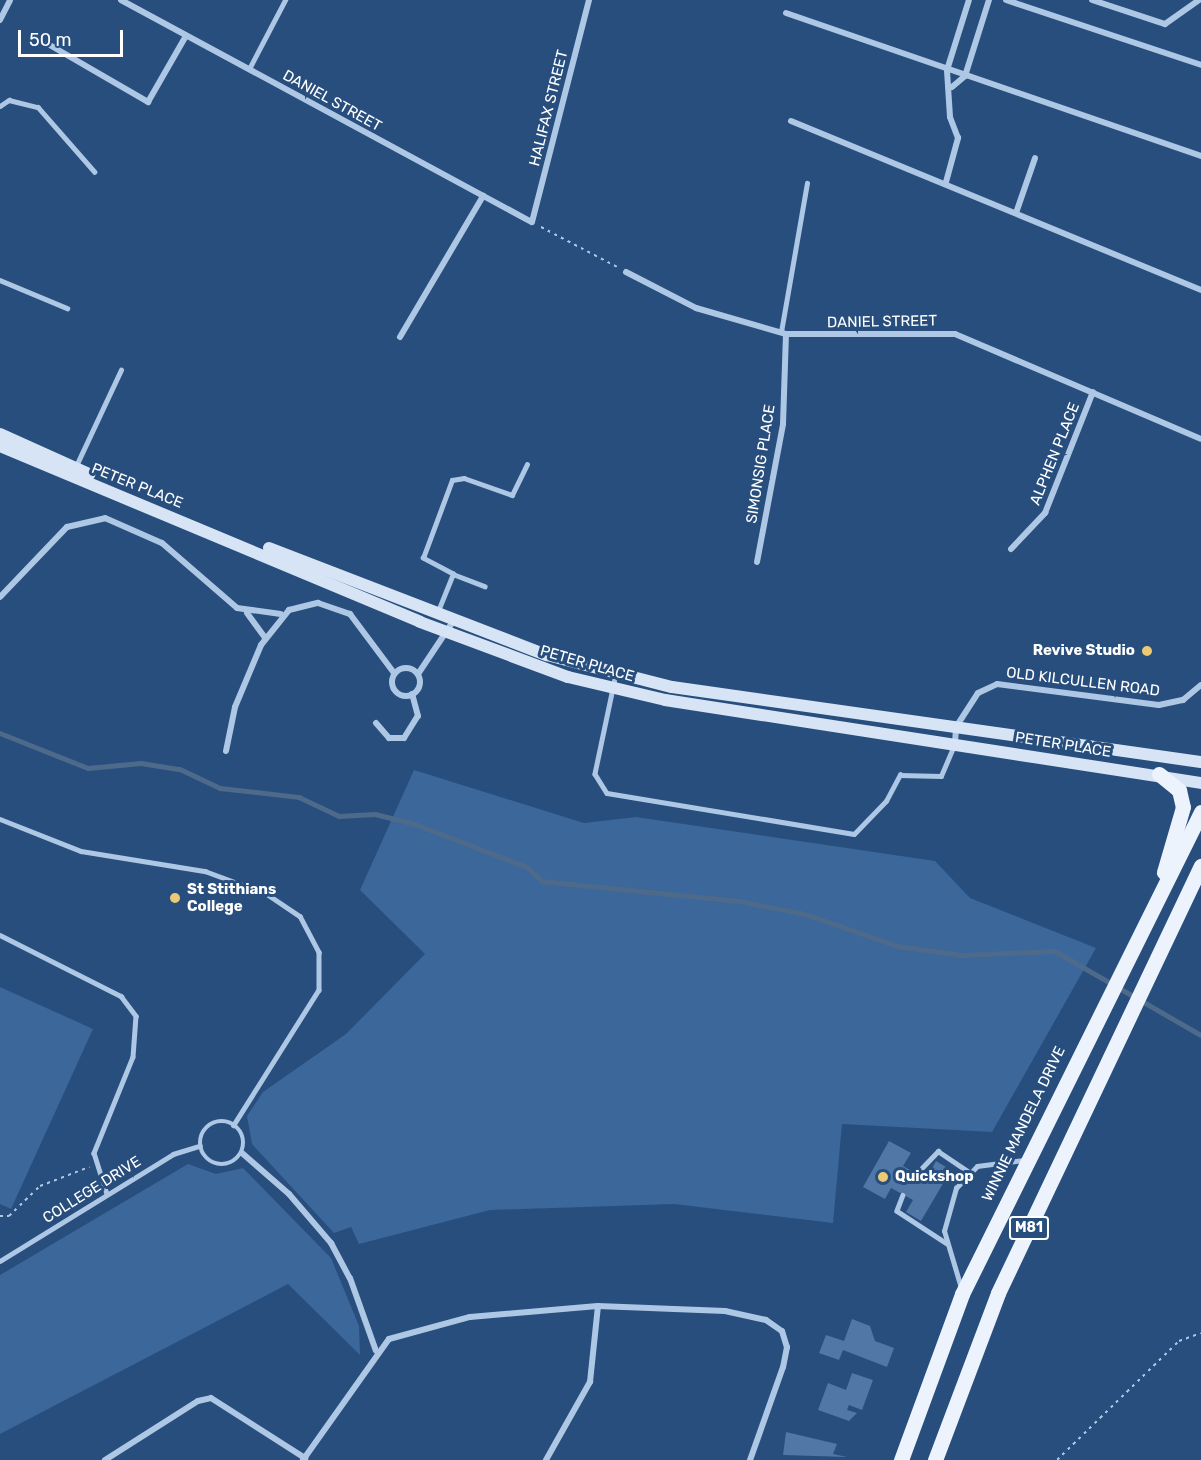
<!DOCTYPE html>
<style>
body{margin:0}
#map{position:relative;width:1201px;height:1460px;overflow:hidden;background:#274e7d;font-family:Rubik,sans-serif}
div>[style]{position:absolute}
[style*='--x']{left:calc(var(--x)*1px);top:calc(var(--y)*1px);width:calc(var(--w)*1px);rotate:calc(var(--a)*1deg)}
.green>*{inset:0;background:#3b679b}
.stream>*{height:4.5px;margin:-2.25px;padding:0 2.25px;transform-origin:2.25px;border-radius:2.25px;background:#4e6a8b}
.building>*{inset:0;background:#5077a6}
.path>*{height:2px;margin-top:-1px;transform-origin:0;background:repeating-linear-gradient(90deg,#adc7e5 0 3px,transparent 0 7.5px)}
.lane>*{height:4.5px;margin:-2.25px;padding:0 2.25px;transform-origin:2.25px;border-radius:2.25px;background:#adc7e5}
.lane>.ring{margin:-2.25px;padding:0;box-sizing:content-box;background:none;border:4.5px solid #adc7e5;border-radius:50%}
.street>*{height:6px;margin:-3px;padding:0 3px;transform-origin:3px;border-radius:3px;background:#adc7e5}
.street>.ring{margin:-3px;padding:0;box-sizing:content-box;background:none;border:6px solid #adc7e5;border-radius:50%}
.secondary>*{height:12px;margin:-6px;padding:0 6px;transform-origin:6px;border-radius:6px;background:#d6e4f5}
.primary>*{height:15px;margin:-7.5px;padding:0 7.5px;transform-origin:7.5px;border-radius:7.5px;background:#edf3fd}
.dots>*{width:16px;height:16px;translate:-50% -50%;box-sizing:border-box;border:3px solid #274e7d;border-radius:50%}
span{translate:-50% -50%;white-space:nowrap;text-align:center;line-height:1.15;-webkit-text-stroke:6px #274e7d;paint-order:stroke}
.shield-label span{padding:2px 4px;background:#274e7d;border:2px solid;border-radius:4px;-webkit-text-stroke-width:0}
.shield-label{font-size:14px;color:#fff;font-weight:700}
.street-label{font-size:15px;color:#fff}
.poi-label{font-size:15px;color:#fff;font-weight:700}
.right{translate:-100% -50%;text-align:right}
.left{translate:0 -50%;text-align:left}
.scale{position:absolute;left:18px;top:30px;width:105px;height:27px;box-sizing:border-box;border:3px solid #fff;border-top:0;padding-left:8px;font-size:18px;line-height:21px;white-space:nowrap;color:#fff;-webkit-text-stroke:4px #274e7d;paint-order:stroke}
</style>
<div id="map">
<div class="green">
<i style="clip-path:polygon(414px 770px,584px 823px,636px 817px,935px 861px,970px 898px,1096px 948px,992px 1132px,842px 1124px,833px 1223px,674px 1204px,490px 1210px,359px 1244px,351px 1227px,334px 1233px,252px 1144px,247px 1116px,263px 1092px,346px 1034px,425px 954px,360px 890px)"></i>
<i style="clip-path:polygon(0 987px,93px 1029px,11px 1209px,0 1204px)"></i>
<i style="clip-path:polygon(188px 1164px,216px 1174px,243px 1168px,331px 1258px,359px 1326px,360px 1355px,288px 1284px,0 1434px,0 1275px)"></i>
</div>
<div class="stream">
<i style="--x:0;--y:733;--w:95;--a:21.7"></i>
<i style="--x:88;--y:768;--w:53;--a:-5.4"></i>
<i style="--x:141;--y:763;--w:39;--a:9"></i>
<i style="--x:180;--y:769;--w:44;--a:25.4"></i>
<i style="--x:220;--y:788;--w:80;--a:6.5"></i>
<i style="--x:299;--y:797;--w:44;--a:25.4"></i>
<i style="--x:339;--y:816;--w:36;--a:-3"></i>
<i style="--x:375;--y:814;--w:41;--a:14"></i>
<i style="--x:415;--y:824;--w:120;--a:21"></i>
<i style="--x:527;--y:867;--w:21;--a:43"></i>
<i style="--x:542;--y:881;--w:198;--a:5.8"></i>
<i style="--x:739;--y:901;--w:67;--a:11.1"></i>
<i style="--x:805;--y:914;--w:98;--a:19"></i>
<i style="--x:898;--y:946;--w:64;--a:8.1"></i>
<i style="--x:961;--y:955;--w:94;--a:-2.4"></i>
<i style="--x:1055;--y:951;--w:168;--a:29.9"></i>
</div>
<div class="building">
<i style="clip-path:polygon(889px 1141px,911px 1153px,903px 1166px,926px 1179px,936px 1161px,951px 1170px,921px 1221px,906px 1212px,913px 1200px,891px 1188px,885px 1199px,863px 1187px)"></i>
<i style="clip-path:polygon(852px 1319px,870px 1326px,875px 1341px,894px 1348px,887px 1367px,843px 1350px,839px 1360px,819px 1353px,826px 1335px,844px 1341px)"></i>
<i style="clip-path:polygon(852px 1373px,873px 1380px,862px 1410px,849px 1405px,847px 1410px,857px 1413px,849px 1421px,818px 1410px,828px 1383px,846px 1390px)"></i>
<i style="clip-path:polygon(786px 1432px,837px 1444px,833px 1454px,847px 1457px,783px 1455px)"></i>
</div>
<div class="path">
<i style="--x:541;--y:227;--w:88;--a:27.7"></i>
<i style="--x:0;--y:1216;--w:9;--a:0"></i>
<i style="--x:9;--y:1216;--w:43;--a:-44.1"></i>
<i style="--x:40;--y:1186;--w:53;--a:-21.2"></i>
<i style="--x:1057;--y:1460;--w:170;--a:-44.3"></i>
<i style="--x:1179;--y:1341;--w:23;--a:-20"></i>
</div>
<div class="lane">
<i style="--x:249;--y:69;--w:78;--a:-62.4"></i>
<i style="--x:0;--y:106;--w:11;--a:-34"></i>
<i style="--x:9;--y:100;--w:30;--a:14"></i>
<i style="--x:38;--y:107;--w:86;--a:48.8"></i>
<i style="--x:0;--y:280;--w:73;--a:22.7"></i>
<i style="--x:781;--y:332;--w:151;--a:-80.1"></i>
<i style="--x:76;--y:466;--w:106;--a:-64.9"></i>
<i style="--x:453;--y:574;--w:34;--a:21"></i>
<i style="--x:438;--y:611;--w:40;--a:-68"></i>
<i style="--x:453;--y:574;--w:34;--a:-152"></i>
<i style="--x:423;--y:558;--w:83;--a:-69.6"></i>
<i style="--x:452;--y:480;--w:12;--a:-9"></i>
<i style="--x:464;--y:478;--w:51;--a:19.5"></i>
<i style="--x:512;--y:495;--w:34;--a:-64"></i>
<i style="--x:616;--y:674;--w:102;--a:101.9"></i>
<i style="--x:595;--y:774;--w:22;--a:58"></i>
<i style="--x:607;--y:793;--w:250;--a:9.4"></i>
<i style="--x:854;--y:834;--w:46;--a:-45.9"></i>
<i style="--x:886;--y:801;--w:30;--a:-62"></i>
<i style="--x:900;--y:775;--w:41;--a:1.4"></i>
<i style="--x:941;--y:776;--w:33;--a:-67"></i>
<i style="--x:0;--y:819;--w:87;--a:21.6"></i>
<i style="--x:81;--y:851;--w:126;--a:9.2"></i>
<i style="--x:205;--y:871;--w:66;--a:20.4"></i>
<i style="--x:267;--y:894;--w:40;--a:34"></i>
<i style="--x:300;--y:916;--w:41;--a:62.2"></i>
<i style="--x:319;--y:952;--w:38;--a:90"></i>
<i style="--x:319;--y:990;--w:160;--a:122.2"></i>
<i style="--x:0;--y:935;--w:136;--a:26.8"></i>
<i style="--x:121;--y:996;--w:25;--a:53"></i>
<i style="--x:136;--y:1016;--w:41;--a:94.2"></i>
<i style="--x:133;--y:1057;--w:104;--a:112.1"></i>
<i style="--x:94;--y:1153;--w:43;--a:72.4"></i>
<i class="ring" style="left:200px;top:1121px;width:39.5px;height:39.5px"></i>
<i style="--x:916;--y:1174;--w:32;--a:-46"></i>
<i style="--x:938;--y:1151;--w:36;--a:34"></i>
<i style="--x:903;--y:1195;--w:17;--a:111"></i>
<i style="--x:897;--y:1211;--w:59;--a:33.1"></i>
<i style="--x:0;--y:1261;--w:203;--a:-31.7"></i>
<i style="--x:173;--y:1154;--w:28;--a:-17"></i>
<i style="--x:961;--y:1288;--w:59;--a:-106.6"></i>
<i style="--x:944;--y:1231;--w:45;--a:-74.4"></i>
<i style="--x:956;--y:1188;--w:30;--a:-46"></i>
<i style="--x:977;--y:1166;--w:47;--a:-7.3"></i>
</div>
<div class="street">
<i style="--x:121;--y:0;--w:467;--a:28.4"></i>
<i style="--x:532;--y:222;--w:229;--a:-75.6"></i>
<i style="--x:1006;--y:0;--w:206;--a:18.4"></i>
<i style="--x:1092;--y:0;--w:77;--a:18.2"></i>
<i style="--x:1165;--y:24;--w:42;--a:-35.2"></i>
<i style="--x:786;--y:13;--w:439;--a:19"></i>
<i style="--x:0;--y:20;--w:22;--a:-63"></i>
<i style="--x:48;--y:44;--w:116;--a:30.1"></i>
<i style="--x:148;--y:102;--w:76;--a:-60.1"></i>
<i style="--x:952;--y:87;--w:17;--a:-40"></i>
<i style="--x:965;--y:76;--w:80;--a:-72.5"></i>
<i style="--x:791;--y:121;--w:443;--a:22.4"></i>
<i style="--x:946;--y:182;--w:46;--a:-74.7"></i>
<i style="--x:958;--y:138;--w:22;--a:-111"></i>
<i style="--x:950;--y:117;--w:47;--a:-93.7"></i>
<i style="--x:947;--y:70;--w:73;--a:-72.6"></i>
<i style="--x:1016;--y:213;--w:58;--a:-70.9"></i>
<i style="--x:626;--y:272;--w:79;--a:27.2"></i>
<i style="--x:696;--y:308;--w:94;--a:16.1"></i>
<i style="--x:786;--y:334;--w:169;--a:0"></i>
<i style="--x:955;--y:334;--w:267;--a:23.1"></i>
<i style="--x:400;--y:337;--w:164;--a:-59.5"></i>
<i style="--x:1011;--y:549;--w:50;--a:-46.6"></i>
<i style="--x:1045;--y:513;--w:130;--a:-68.4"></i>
<i style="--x:757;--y:562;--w:140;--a:-79.3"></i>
<i style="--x:783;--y:424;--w:90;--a:-88.1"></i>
<i style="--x:0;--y:597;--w:97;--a:-46.3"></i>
<i style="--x:67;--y:527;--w:39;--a:-13"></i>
<i style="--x:105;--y:518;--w:62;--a:23.7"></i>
<i style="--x:162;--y:543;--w:99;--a:40.9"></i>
<i style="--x:237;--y:608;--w:44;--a:7.8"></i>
<i style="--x:247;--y:613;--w:31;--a:54"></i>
<i class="ring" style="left:392px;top:668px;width:22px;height:22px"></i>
<i style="--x:418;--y:674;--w:61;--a:-56.3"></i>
<i style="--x:376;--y:723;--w:20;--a:49"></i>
<i style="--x:389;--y:738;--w:15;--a:0"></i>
<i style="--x:404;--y:738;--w:26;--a:-58"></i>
<i style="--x:418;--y:716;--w:23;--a:-105"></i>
<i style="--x:955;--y:743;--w:16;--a:-86"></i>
<i style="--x:956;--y:727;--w:40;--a:-57.1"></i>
<i style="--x:978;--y:693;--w:21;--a:-25"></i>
<i style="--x:997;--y:684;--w:163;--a:7.4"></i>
<i style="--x:1159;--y:705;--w:25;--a:-12"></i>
<i style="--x:1183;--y:700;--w:23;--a:-40"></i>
<i style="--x:226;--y:751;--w:45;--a:-78.4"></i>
<i style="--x:235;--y:707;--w:67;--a:-67.2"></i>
<i style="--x:261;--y:645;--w:45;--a:-51.3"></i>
<i style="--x:289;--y:610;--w:30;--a:-14"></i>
<i style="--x:318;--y:603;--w:34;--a:19"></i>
<i style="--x:350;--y:614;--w:74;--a:53.3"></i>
<i style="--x:242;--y:1153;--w:62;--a:41.1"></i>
<i style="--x:289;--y:1194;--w:65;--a:49.4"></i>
<i style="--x:331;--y:1243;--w:40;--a:62"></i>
<i style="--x:350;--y:1278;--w:77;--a:70.4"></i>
<i style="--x:105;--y:1460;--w:110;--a:-32.4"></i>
<i style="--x:198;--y:1401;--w:13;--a:-13"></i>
<i style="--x:211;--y:1398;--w:112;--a:32.6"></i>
<i style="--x:303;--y:1460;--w:148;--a:-54.6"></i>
<i style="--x:389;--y:1339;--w:84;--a:-15.2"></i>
<i style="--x:470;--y:1317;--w:128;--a:-4.9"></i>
<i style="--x:598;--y:1306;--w:127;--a:2.3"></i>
<i style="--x:725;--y:1311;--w:42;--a:12.4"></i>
<i style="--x:766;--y:1320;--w:19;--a:35"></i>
<i style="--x:782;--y:1331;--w:17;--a:73"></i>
<i style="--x:787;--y:1347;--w:20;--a:101"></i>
<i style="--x:783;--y:1367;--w:99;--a:109.5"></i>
<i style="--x:546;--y:1460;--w:90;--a:-60.6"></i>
<i style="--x:590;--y:1382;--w:76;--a:-84"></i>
</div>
<div class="secondary">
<i style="--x:0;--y:434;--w:98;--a:24.2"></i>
<i style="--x:0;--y:446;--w:455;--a:22.7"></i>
<i style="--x:420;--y:622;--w:158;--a:20.4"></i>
<i style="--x:568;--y:677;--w:100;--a:13.3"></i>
<i style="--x:665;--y:700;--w:542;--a:8.8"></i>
<i style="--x:269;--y:548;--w:298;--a:21.1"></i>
<i style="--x:547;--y:655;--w:129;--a:14.4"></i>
<i style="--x:672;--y:687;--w:534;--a:8.07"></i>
</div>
<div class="primary">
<i style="--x:1159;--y:774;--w:26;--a:39"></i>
<i style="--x:1179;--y:790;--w:17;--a:77"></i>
<i style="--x:1183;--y:807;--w:68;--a:106.3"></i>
<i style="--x:901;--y:1460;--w:177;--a:-69.8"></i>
<i style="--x:962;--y:1294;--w:538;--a:-63.63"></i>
<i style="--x:935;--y:1460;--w:178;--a:-69.3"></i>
<i style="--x:998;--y:1293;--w:473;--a:-64.6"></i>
</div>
<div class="dots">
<i style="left:1147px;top:651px;background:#ecc974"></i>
<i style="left:175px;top:898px;background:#ecc974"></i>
<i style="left:883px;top:1177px;background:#ecc974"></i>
</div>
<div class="shield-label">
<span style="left:1029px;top:1228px">M81</span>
</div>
<div class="street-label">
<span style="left:332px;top:101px;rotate:29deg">DANIEL STREET</span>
<span style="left:549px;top:108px;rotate:-76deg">HALIFAX STREET</span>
<span style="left:882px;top:322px;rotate:-1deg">DANIEL STREET</span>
<span style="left:1055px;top:454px;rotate:-68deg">ALPHEN PLACE</span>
<span style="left:761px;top:464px;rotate:-81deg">SIMONSIG PLACE</span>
<span style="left:137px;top:486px;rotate:22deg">PETER PLACE</span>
<span style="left:587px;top:664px;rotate:16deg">PETER PLACE</span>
<span style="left:1083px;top:682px;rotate:7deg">OLD KILCULLEN ROAD</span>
<span style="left:1063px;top:745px;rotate:9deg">PETER PLACE</span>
<span style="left:1024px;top:1124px;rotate:-64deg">WINNIE MANDELA DRIVE</span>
<span style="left:92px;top:1190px;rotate:-32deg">COLLEGE DRIVE</span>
</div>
<div class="poi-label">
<span class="right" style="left:1135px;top:651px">Revive Studio</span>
<span class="left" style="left:187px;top:898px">St Stithians<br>College</span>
<span class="left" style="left:895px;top:1177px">Quickshop</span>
</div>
<div class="scale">50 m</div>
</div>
